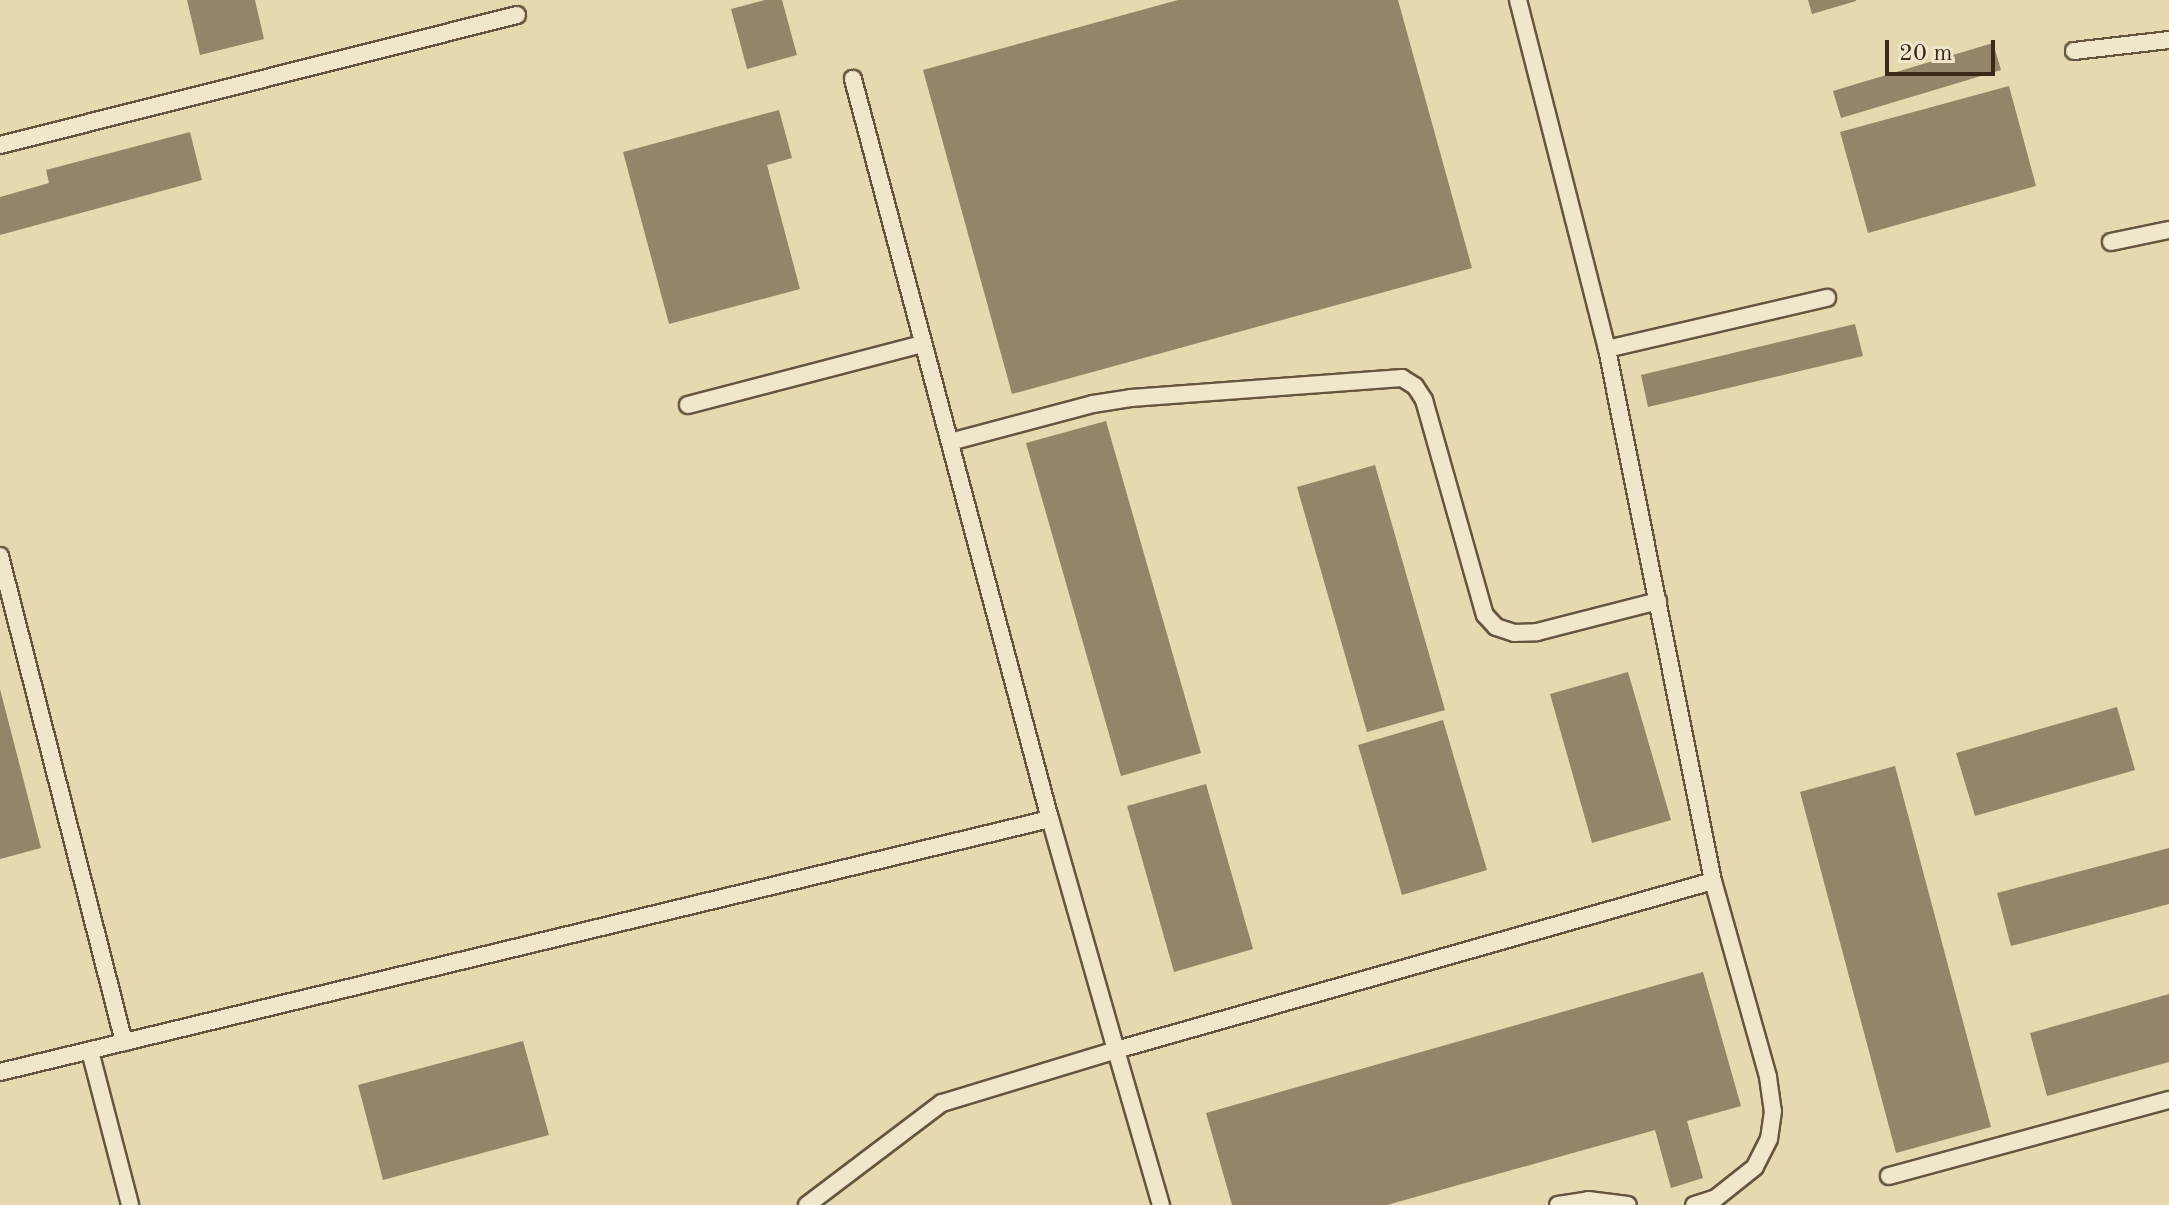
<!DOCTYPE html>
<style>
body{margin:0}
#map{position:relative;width:2169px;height:1205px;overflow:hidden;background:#e6d9af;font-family:"Old Standard TT",serif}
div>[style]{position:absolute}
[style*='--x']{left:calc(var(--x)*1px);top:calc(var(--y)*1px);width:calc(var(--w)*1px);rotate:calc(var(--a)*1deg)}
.building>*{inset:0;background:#948468}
.roads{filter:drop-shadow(2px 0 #665440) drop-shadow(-2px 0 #665440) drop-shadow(0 2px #665440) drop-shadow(0 -2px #665440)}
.service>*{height:16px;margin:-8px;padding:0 8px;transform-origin:8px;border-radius:8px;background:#efe6cb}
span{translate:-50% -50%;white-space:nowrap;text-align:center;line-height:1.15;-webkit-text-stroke:6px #efe6cb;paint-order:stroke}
.scale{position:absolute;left:1885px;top:40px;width:110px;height:36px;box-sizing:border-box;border:4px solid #3b271b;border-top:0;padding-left:10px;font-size:24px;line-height:28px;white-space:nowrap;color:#3b271b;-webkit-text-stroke:6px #efe6cb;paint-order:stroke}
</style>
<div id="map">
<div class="building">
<i style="clip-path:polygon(187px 0,255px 0,264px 39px,200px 55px)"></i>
<i style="clip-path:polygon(765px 0,782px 0,797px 55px,747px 69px,731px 9px)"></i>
<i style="clip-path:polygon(1178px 0,1398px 0,1472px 268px,1012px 394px,923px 70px)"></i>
<i style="clip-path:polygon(1808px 0,1856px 0,1856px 1px,1812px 14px)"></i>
<i style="clip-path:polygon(1993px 43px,2001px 70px,1841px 118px,1833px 91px)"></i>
<i style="clip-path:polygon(2009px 86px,2036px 186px,1868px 233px,1840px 132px)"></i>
<i style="clip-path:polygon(779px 110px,792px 158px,767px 165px,800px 289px,669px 324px,623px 152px)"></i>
<i style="clip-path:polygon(190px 132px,202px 180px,0 235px,0 197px,49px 183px,46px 170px)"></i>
<i style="clip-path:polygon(1855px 324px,1863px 356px,1648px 407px,1641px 375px)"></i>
<i style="clip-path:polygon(1106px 421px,1201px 753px,1121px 776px,1026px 443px)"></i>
<i style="clip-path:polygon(1375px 465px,1445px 710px,1367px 732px,1297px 487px)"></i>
<i style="clip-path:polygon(1628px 672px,1671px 820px,1592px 843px,1550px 694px)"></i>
<i style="clip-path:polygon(0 689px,41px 848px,0 859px)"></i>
<i style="clip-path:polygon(2117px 707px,2135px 770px,1975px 816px,1956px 753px)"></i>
<i style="clip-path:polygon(1443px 720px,1487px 870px,1402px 895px,1358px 745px)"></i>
<i style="clip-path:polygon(1895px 766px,1991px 1127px,1896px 1153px,1800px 792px)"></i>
<i style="clip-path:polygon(1206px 784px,1253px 949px,1174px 972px,1127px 806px)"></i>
<i style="clip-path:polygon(2169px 848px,2169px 904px,2011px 946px,1997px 893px)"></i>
<i style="clip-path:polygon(1703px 972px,1741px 1106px,1687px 1121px,1703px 1178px,1671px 1188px,1655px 1130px,1387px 1205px,1232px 1205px,1206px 1113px)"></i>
<i style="clip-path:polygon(2169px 994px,2169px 1062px,2047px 1096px,2030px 1033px)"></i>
<i style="clip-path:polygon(523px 1041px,549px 1135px,383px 1180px,358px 1085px)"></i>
</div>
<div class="roads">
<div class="service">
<i style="--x:1518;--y:0;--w:360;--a:75.7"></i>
<i style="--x:1607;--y:349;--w:542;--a:78.73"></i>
<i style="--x:1713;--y:881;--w:204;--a:74.3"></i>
<i style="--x:1768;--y:1077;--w:34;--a:82"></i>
<i style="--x:1773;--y:1111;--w:28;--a:98"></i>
<i style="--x:1769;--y:1139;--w:31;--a:117"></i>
<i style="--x:1755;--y:1167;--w:50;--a:141.5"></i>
<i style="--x:1716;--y:1198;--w:23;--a:162"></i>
<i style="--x:2074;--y:51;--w:96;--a:-6.6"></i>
<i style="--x:0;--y:145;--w:533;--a:-14.11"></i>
<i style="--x:2111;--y:242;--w:59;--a:-11.7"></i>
<i style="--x:1607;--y:349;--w:226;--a:-13.1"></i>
<i style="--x:688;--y:405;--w:242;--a:-14.6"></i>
<i style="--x:950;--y:442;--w:148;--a:-14.9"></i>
<i style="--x:1093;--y:404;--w:38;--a:-9"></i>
<i style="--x:1131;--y:398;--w:272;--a:-4.2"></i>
<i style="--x:1402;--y:378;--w:15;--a:32"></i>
<i style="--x:1415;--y:386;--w:17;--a:57"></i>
<i style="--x:1424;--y:400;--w:223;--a:74.2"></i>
<i style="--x:1485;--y:615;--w:16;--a:47"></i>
<i style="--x:1496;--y:627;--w:19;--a:18"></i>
<i style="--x:1514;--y:633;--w:23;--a:-2"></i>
<i style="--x:1537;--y:632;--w:125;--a:-14.4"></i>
<i style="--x:0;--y:556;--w:502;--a:75.69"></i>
<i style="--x:90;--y:1051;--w:159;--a:75.4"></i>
<i style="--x:0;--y:1072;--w:1080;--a:-13.55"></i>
<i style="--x:1050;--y:819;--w:766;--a:-104.91"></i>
<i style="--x:1889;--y:1176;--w:290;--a:-15.2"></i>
<i style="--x:807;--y:1205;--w:169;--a:-37.1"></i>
<i style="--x:942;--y:1103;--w:182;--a:-16.9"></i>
<i style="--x:1116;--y:1050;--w:240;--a:-105.9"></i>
<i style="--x:1161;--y:1205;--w:161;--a:-106.2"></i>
<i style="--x:1116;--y:1050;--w:620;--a:-15.81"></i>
<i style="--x:1558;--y:1205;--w:30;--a:-9"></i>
<i style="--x:1588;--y:1200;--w:40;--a:7.1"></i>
</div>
</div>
<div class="scale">20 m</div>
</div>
